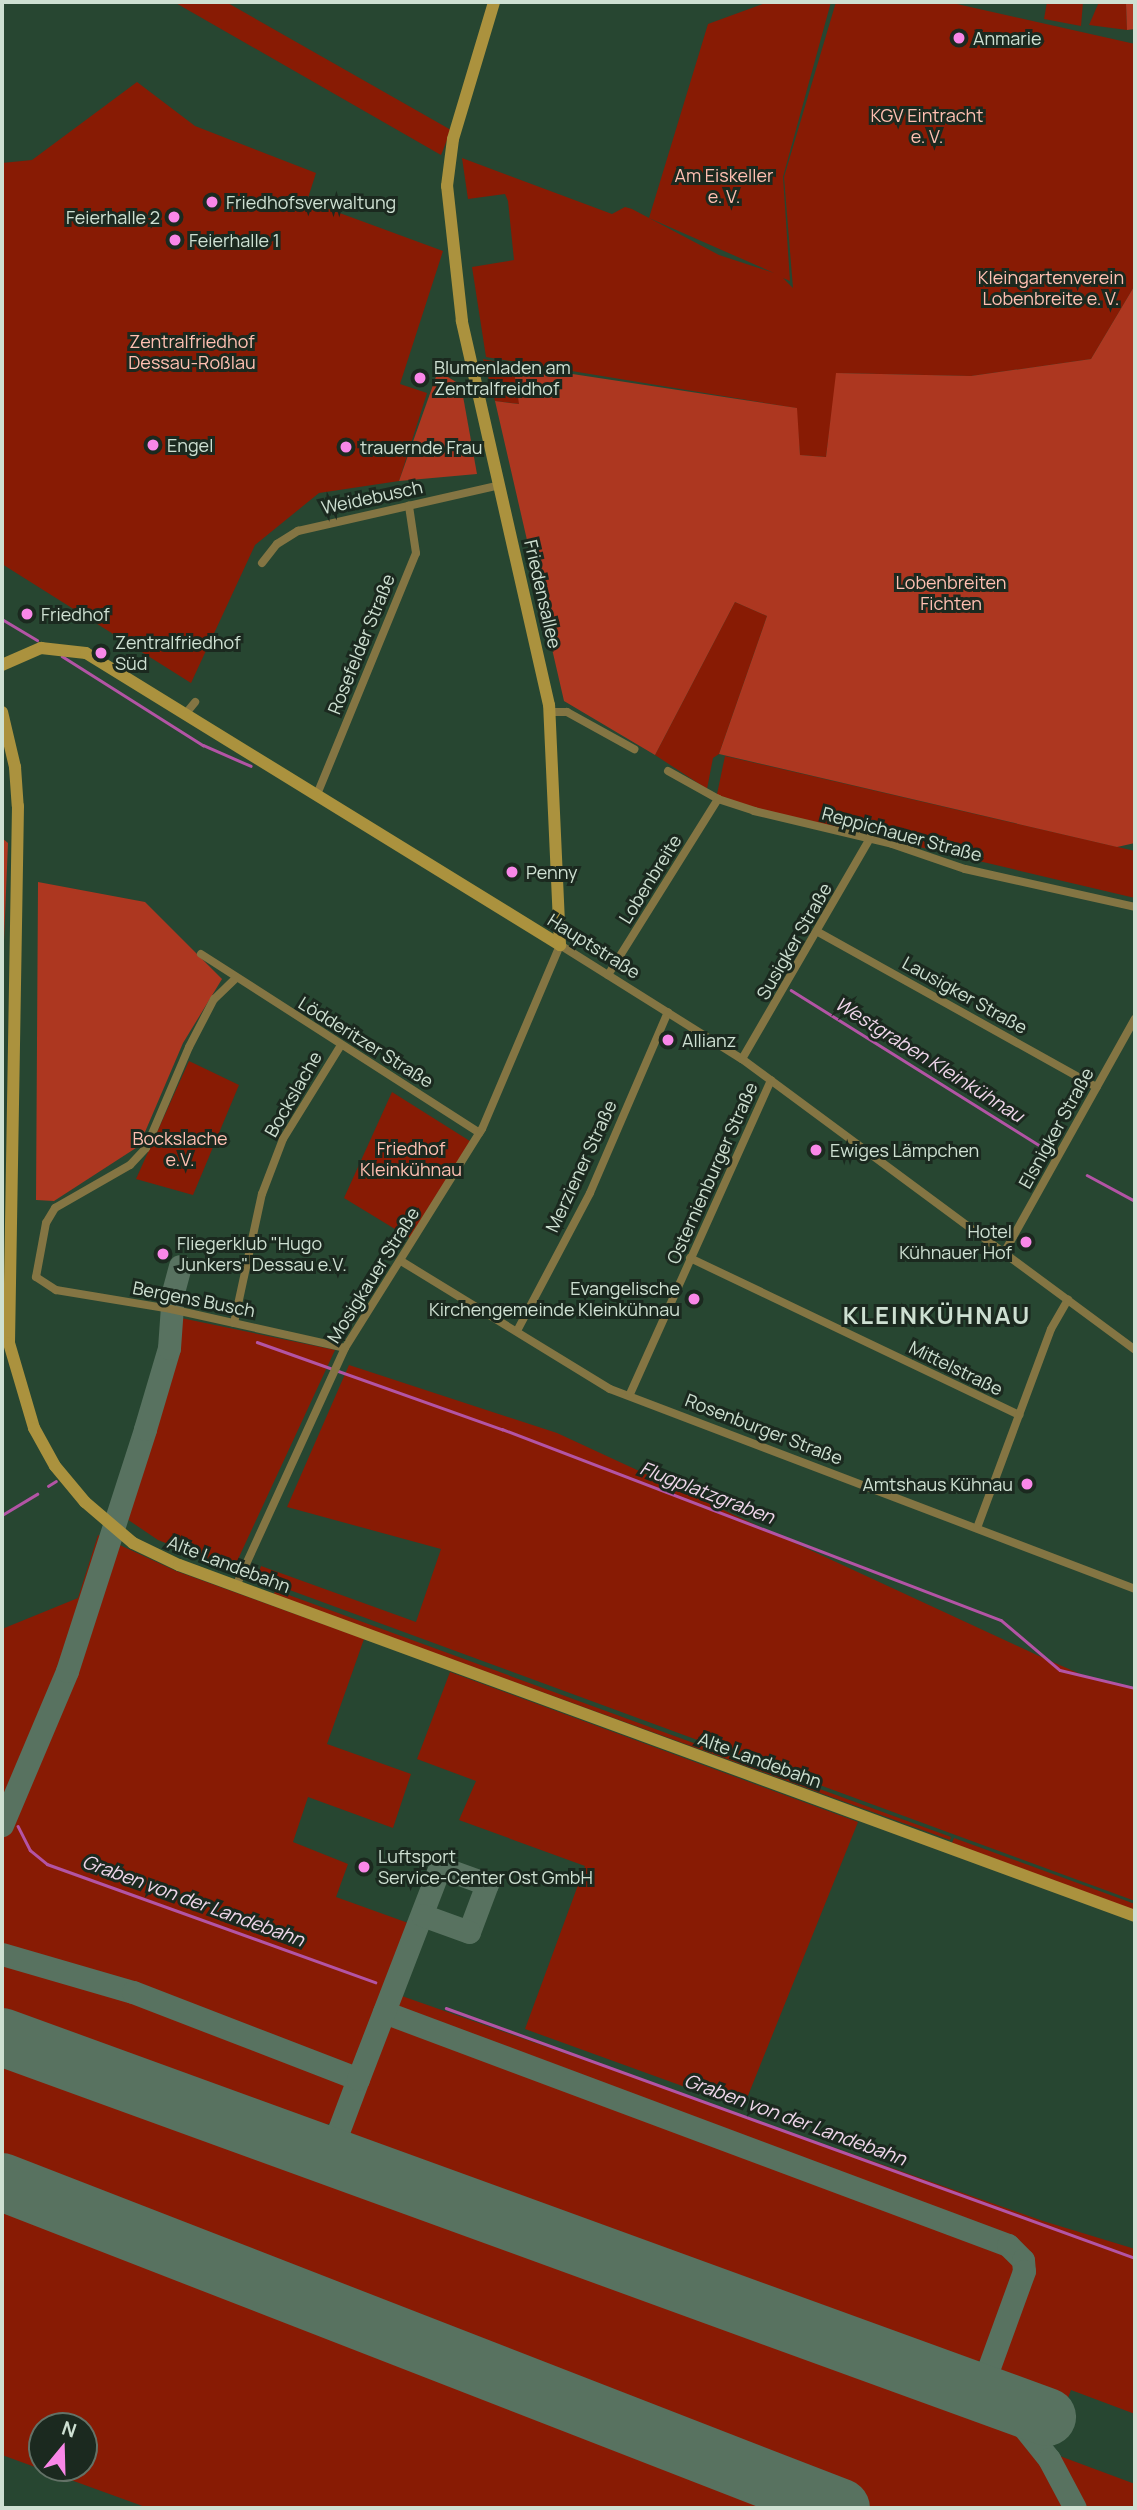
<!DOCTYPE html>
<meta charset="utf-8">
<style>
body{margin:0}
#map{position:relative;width:1137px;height:2510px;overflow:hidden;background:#274631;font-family:Manrope,sans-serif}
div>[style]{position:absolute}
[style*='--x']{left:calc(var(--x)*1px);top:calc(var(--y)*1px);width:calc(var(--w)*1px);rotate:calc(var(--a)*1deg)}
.green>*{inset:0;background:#881b04}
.forest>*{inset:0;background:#ad3720}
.stream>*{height:2.5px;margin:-1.25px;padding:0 1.25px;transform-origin:1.25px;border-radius:1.25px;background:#b354a5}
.taxiway>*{height:23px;margin:-11.5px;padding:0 11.5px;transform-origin:11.5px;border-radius:11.5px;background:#587260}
.runway>*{height:58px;margin:-29px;padding:0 29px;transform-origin:29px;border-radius:29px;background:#587260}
.street>*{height:8px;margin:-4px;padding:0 4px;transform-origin:4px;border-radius:4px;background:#847543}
.secondary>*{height:12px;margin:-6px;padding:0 6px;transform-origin:6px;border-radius:6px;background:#ab923e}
.dots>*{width:19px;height:19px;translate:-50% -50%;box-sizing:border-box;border:4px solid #1b291f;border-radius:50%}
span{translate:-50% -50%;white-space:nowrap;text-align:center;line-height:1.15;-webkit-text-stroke:6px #1b291f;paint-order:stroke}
.poi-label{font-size:18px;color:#cee0d2}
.left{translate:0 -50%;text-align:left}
.right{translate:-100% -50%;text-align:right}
.park-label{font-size:18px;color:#ffc0b2}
.street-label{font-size:18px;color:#cee0d2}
.water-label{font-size:19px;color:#f0d7eb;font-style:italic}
.district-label{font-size:24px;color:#cee0d2;font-weight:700;letter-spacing:2px}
.frame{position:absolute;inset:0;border:4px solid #cee0d2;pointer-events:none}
.north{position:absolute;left:28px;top:2412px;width:70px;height:70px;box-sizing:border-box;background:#1b291f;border:2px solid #637267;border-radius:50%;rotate:19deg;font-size:19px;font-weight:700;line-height:28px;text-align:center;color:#cee0d2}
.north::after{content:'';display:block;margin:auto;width:24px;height:32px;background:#f987e8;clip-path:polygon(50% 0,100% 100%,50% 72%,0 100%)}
</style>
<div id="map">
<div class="green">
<i style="clip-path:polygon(174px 2px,226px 2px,451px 130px,441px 155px)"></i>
<i style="clip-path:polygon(768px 2px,831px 2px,783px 177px,790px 281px,783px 278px,793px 288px,784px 177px,836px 2px,948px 2px,1135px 44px,1135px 285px,1091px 359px,971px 376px,837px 373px,826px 457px,800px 455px,796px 408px,486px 357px,472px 267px,514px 260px,508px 201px,505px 194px,468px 199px,462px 158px,612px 214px,625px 207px,632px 209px,719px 255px,774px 273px,649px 218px,708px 24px)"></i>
<i style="clip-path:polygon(1047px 2px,1083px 2px,1081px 26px,1044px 19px)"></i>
<i style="clip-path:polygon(1099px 2px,1126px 2px,1127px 30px,1089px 25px)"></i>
<i style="clip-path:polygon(137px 82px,195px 126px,316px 173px,307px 201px,443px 251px,400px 384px,427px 393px,399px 481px,319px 493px,255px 545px,191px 683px,2px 564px,2px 163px,32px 160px)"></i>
<i style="clip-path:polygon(483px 359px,513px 365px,520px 404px,495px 401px)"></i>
<i style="clip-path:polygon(735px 602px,767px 616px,719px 754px,713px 758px,707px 789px,655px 755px)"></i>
<i style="clip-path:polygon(725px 756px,1135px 851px,1135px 898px,716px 799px)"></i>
<i style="clip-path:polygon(189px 1061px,239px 1085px,193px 1195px,136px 1179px)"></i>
<i style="clip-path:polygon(392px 1092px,473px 1143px,413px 1240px,344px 1198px)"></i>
<i style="clip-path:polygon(181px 1318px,335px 1350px,233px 1570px,158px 1540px,121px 1515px,170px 1374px)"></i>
<i style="clip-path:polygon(349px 1365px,557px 1433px,1039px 1656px,1094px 1680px,1135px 1688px,1135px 1901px,257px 1578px,261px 1566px,416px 1622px,441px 1549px,287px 1507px)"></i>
<i style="clip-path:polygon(98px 1535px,176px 1571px,364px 1639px,327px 1744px,411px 1774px,393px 1828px,308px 1797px,293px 1842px,348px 1864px,336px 1897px,411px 1924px,335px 2121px,311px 2132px,2px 2019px,2px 1629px,78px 1598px)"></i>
<i style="clip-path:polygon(275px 1590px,951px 1837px,950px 1840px,274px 1595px)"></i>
<i style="clip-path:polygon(450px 1672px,858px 1822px,743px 2108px,525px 2029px,585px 1866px,459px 1820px,476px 1781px,417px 1759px)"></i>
<i style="clip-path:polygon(954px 1838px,1135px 1904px,1135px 1911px,952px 1843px)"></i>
<i style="clip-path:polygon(399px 1995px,1043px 2221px,1135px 2249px,1135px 2414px,1071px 2390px,1065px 2406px,1008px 2386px,999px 2365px,983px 2359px,960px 2369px,356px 2149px,349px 2126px)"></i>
<i style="clip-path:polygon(evenodd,2px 2053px,1054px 2437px,1049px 2452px,1135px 2484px,1135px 2508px,148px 2508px,2px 2455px,2px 2053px,42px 2426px,84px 2426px,84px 2468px,42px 2468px,42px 2426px)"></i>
</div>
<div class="forest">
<i style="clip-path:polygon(1126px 2px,1135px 2px,1135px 29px,1127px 30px)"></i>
<i style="clip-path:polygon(1135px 285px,1135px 843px,1117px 847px,719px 754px,767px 616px,735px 602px,655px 755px,564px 701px,495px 401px,519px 404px,513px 365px,797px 408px,800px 455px,826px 457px,836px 373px,971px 376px,1091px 359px)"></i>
<i style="clip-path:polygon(438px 371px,461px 385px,477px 474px,399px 481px)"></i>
<i style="clip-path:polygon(2px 838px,8px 843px,2px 989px)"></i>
<i style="clip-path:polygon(38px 882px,145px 902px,222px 979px,183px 1043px,139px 1146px,54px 1201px,36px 1200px)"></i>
</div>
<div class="stream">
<i style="--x:2;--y:619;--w:41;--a:31"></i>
<i style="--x:62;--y:656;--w:167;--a:32.3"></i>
<i style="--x:203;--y:745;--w:52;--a:23.6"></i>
<i style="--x:791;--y:990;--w:308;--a:32"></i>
<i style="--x:1087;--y:1175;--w:55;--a:28.4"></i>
<i style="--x:257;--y:1342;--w:260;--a:19.6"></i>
<i style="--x:502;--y:1429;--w:534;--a:20.95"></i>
<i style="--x:1001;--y:1620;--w:77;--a:40.3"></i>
<i style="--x:1060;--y:1670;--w:77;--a:13.5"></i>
<i style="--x:48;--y:1486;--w:9;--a:-32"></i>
<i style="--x:2;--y:1515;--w:41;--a:-31"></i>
<i style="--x:18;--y:1826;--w:27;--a:63"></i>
<i style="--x:30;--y:1850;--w:22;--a:39"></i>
<i style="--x:47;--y:1864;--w:349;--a:19.8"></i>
<i style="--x:446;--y:2008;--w:733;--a:19.94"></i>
</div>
<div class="taxiway">
<i style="--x:2;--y:1825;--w:167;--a:-67.1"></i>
<i style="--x:67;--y:1671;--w:254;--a:-72.1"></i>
<i style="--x:145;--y:1429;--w:84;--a:-73.5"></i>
<i style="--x:169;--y:1348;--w:56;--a:-85.9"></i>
<i style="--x:173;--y:1292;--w:27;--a:-75"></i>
<i style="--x:2;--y:1954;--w:136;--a:16.2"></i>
<i style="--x:133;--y:1992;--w:241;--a:21.1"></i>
<i style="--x:384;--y:2012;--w:666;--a:20.48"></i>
<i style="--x:1008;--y:2245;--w:21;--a:45"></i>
<i style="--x:1023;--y:2260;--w:11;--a:85"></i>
<i style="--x:1024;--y:2271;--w:129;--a:110"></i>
<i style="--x:329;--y:2156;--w:82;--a:-69.4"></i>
<i style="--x:358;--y:2079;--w:227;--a:-68.9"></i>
<i style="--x:440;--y:1867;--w:50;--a:19.9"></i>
<i style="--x:487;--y:1884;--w:51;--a:110.6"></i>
<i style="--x:469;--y:1932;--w:50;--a:-160.1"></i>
<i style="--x:1026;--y:2409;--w:16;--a:108"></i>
<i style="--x:1021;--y:2424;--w:45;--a:51.3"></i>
<i style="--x:1049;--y:2459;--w:55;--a:62"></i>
</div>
<div class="runway">
<i style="--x:2;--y:2037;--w:1112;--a:19.98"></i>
<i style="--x:2;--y:2182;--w:900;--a:21.23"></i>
</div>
<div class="street">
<i style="--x:262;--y:563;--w:24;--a:-52"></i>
<i style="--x:277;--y:544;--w:25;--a:-32"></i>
<i style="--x:298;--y:531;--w:207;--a:-12.8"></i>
<i style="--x:187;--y:712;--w:13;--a:-51"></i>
<i style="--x:550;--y:712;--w:17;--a:0"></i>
<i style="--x:567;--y:712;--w:77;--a:28.9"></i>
<i style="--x:668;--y:771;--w:57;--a:29.2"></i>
<i style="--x:718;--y:799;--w:38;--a:18"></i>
<i style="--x:754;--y:811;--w:142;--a:13.4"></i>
<i style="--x:892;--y:844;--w:77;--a:18.9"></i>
<i style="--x:965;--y:869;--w:174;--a:12.6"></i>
<i style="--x:318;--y:792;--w:258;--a:-67.7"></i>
<i style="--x:416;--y:553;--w:48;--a:-98.5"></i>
<i style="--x:818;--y:932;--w:319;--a:29.1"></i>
<i style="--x:201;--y:954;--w:331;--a:32.7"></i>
<i style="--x:608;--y:975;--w:208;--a:-58"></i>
<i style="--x:236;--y:978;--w:30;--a:136"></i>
<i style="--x:214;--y:999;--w:54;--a:117.5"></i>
<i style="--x:189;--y:1047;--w:110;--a:113.1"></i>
<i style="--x:146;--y:1148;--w:23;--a:133"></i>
<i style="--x:130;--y:1165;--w:86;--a:150.2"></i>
<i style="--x:55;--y:1208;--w:17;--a:121"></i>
<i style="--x:46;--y:1223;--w:55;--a:100.5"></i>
<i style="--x:36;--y:1277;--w:24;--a:33"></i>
<i style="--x:56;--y:1290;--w:117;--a:9.4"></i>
<i style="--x:171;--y:1309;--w:178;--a:12.6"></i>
<i style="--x:742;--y:1059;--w:255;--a:-59.9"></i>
<i style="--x:1004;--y:1253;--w:268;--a:-60.8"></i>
<i style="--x:690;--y:1258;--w:365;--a:25.5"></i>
<i style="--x:401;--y:1261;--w:245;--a:31.5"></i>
<i style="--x:610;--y:1389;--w:562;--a:20.85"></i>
<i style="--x:234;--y:1323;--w:132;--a:-77.8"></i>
<i style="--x:262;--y:1194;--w:59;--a:-69.1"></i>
<i style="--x:283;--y:1139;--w:110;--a:-58.3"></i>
<i style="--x:517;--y:1331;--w:156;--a:-62.1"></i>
<i style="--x:590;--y:1193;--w:197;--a:-66.7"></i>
<i style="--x:630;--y:1394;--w:344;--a:-65.8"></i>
<i style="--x:977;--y:1528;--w:212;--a:-69.6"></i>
<i style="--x:1051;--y:1329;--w:34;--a:-60"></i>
<i style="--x:236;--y:1586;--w:262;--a:-65.4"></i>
<i style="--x:345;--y:1348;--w:258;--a:-58"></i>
<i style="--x:482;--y:1129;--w:200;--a:-67"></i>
<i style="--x:560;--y:945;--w:215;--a:32.1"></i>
<i style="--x:742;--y:1059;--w:489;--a:36.5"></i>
</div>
<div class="secondary">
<i style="--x:2;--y:665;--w:43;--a:-23.6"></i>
<i style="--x:41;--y:648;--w:45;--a:6.3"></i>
<i style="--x:86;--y:653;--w:557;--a:31.63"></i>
<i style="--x:560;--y:945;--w:240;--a:-92.6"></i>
<i style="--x:549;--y:705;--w:394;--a:-102.8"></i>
<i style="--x:462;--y:321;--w:136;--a:-96.3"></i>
<i style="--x:447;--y:186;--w:47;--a:-82.7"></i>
<i style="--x:453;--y:139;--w:143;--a:-73.3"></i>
<i style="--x:2;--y:712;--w:57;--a:76.7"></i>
<i style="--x:15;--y:767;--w:39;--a:86"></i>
<i style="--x:18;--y:806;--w:537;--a:90.96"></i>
<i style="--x:9;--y:1343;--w:89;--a:73.6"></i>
<i style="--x:34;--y:1428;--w:43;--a:61.1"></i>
<i style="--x:55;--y:1466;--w:47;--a:50.2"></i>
<i style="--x:85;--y:1502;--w:63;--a:40.5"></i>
<i style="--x:133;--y:1543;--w:51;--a:25.6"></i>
<i style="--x:179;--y:1565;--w:1018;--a:20.16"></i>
</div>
<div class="dots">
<i style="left:959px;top:38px;background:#f987e8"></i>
<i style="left:212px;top:202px;background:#f987e8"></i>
<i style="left:174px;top:217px;background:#f987e8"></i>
<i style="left:175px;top:240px;background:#f987e8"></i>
<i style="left:420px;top:378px;background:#f987e8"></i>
<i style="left:153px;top:445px;background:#f987e8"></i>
<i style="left:346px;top:447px;background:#f987e8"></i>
<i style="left:27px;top:614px;background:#f987e8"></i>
<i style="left:101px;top:653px;background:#f987e8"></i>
<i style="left:512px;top:872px;background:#f987e8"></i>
<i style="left:668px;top:1040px;background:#f987e8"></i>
<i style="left:816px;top:1150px;background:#f987e8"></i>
<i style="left:1026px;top:1242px;background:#f987e8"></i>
<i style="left:163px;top:1254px;background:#f987e8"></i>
<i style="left:694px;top:1299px;background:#f987e8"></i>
<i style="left:1027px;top:1484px;background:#f987e8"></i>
<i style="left:364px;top:1867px;background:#f987e8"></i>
</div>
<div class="poi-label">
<span class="left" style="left:973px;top:38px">Anmarie</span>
<span class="left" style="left:226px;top:202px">Friedhofsverwaltung</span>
<span class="right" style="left:160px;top:217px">Feierhalle 2</span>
<span class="left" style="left:189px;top:240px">Feierhalle 1</span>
<span class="left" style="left:434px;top:378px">Blumenladen am<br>Zentralfreidhof</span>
<span class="left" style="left:167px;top:445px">Engel</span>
<span class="left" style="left:360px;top:447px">trauernde Frau</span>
<span class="left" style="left:41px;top:614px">Friedhof</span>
<span class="left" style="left:115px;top:653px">Zentralfriedhof<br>Süd</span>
<span class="left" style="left:526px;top:872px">Penny</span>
<span class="left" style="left:682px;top:1040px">Allianz</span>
<span class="left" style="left:830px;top:1150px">Ewiges Lämpchen</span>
<span class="right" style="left:1012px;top:1242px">Hotel<br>Kühnauer Hof</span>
<span class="left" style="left:177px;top:1254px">Fliegerklub "Hugo<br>Junkers" Dessau e.V.</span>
<span class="right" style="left:680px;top:1299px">Evangelische<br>Kirchengemeinde Kleinkühnau</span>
<span class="right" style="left:1013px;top:1484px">Amtshaus Kühnau</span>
<span class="left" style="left:378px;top:1867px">Luftsport<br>Service-Center Ost GmbH</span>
</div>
<div class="park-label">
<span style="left:927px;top:126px">KGV Eintracht<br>e. V.</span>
<span style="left:724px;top:186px">Am Eiskeller<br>e. V.</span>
<span style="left:1051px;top:288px">Kleingartenverein<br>Lobenbreite e. V.</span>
<span style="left:192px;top:352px">Zentralfriedhof<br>Dessau-Roßlau</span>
<span style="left:951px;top:593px">Lobenbreiten<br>Fichten</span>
<span style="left:180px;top:1149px">Bockslache<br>e.V.</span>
<span style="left:411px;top:1159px">Friedhof<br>Kleinkühnau</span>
</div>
<div class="street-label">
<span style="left:372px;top:497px;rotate:-12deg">Weidebusch</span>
<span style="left:543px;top:594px;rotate:77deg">Friedensallee</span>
<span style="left:361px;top:644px;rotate:-68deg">Rosefelder Straße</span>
<span style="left:902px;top:834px;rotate:15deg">Reppichauer Straße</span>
<span style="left:650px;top:879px;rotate:-58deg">Lobenbreite</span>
<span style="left:794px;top:941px;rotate:-60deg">Susigker Straße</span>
<span style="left:594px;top:946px;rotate:32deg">Hauptstraße</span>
<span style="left:965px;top:995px;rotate:29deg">Lausigker Straße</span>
<span style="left:366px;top:1042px;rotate:32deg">Lödderitzer Straße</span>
<span style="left:293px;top:1094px;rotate:-60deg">Bockslache</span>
<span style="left:1056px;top:1128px;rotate:-61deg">Elsnigker Straße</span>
<span style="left:581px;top:1166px;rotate:-65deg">Merziener Straße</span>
<span style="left:712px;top:1173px;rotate:-66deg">Osternienburger Straße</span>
<span style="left:373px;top:1275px;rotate:-58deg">Mosigkauer Straße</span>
<span style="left:194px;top:1299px;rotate:11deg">Bergens Busch</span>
<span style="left:956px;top:1368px;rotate:26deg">Mittelstraße</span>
<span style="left:764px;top:1429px;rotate:21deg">Rosenburger Straße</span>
<span style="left:229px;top:1564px;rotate:21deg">Alte Landebahn</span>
<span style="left:760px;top:1760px;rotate:20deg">Alte Landebahn</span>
</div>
<div class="water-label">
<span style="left:929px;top:1060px;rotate:32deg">Westgraben Kleinkühnau</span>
<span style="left:707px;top:1493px;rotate:21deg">Flugplatzgraben</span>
<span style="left:193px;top:1901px;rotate:20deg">Graben von der Landebahn</span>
<span style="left:795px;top:2120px;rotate:20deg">Graben von der Landebahn</span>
</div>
<div class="district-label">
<span style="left:937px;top:1315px">KLEINKÜHNAU</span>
</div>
<div class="frame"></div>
<div class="north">N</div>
</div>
